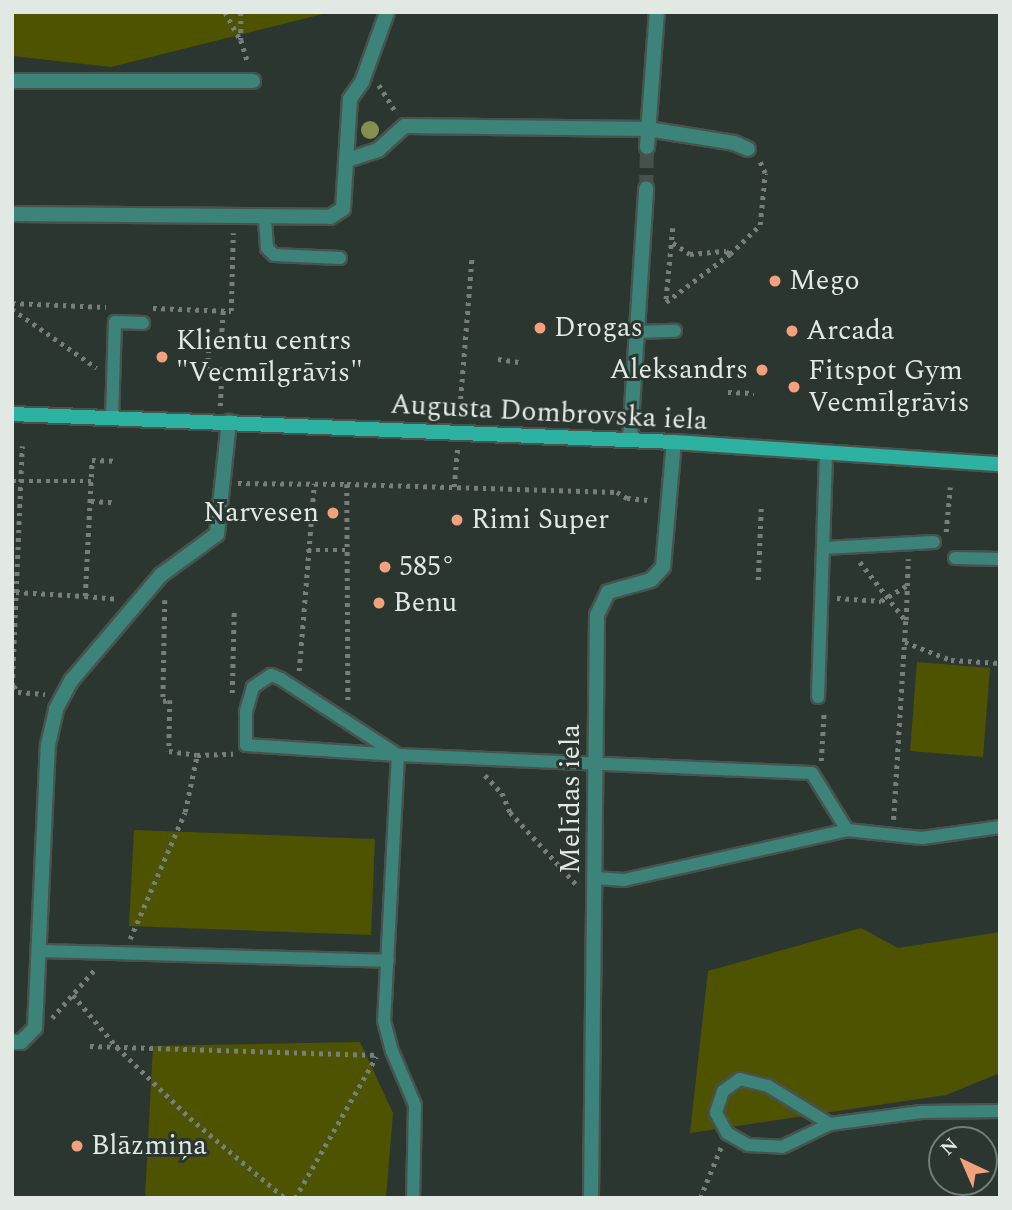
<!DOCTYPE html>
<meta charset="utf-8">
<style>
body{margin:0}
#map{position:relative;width:1012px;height:1210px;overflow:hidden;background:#2b3630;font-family:Spectral,serif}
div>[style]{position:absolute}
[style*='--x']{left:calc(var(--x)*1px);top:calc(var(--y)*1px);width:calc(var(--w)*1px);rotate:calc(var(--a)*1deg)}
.green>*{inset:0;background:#4d5300}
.minor-tunnel>*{height:14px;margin-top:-7px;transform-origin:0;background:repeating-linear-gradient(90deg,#46514b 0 14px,transparent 0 21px)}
.path>*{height:4.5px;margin-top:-2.25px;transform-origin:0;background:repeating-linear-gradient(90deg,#767f7a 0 3.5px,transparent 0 8.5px)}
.roads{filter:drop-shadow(2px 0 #48534d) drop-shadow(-2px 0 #48534d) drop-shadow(0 2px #48534d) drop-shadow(0 -2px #48534d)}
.service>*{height:12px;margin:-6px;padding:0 6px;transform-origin:6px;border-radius:6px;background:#3c8479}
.minor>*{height:14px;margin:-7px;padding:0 7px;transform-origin:7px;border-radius:7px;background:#3c8479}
.secondary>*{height:14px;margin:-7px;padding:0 7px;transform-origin:7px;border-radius:7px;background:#2db1a1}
.trees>*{width:18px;height:18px;margin:-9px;border-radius:50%;background:#848f50}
.dots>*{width:19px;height:19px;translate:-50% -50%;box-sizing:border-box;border:4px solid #2b3630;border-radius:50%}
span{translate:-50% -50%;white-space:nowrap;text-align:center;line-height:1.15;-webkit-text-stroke:6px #2b3630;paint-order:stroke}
.poi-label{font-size:28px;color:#e2e9e5}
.left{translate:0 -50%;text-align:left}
.right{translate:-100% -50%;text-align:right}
.street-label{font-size:28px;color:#e2e9e5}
.frame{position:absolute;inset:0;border:14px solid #e2e9e5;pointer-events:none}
.north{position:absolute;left:928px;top:1126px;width:70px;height:70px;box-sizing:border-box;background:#2b3630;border:2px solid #747e78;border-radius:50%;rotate:316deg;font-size:19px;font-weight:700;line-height:28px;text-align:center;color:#e2e9e5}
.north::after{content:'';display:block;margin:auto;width:24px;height:32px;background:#f1a17b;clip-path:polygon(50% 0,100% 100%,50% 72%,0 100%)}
</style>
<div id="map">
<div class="green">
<i style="clip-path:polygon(12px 12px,331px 12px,111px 67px,12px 56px)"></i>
<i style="clip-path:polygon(917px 662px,990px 668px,983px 757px,910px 751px)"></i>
<i style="clip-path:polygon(134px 830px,375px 839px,371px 935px,129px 926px)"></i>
<i style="clip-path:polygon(861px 928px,898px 948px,1000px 932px,1000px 1073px,946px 1095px,690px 1133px,708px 971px)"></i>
<i style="clip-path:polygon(360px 1042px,393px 1113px,386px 1198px,145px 1198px,153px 1046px)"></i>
</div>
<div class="minor-tunnel">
<i style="--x:646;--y:189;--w:42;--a:-88.6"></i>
</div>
<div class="path">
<i style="--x:225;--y:12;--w:31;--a:61"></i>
<i style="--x:241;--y:12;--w:28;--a:90"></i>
<i style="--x:241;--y:40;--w:24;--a:73"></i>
<i style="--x:379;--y:85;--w:34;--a:58"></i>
<i style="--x:673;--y:228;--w:74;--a:95.4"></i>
<i style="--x:666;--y:302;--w:80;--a:-36.9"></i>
<i style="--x:730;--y:254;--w:42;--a:-44"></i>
<i style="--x:760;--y:225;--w:52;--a:-84.5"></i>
<i style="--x:765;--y:173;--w:14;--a:-115"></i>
<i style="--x:673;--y:243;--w:20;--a:33"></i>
<i style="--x:690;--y:254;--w:36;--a:-5"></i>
<i style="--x:726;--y:251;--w:5;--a:37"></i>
<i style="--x:12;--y:303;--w:94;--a:2.4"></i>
<i style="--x:153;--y:308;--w:78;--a:2.2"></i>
<i style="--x:231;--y:311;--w:78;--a:-88.5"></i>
<i style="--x:12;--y:309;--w:103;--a:34.8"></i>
<i style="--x:498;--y:359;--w:21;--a:8"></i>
<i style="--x:728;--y:392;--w:26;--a:2"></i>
<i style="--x:220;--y:406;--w:36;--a:-87"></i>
<i style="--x:222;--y:370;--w:15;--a:180"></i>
<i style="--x:207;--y:370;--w:29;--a:-86"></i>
<i style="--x:209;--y:341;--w:12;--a:-5"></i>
<i style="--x:221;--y:340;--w:30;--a:-86"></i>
<i style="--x:459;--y:416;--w:161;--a:-85.4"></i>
<i style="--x:12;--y:481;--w:79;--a:0"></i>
<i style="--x:238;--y:483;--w:109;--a:0.5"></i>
<i style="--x:347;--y:484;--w:218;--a:89.7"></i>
<i style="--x:347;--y:484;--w:270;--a:1.7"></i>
<i style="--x:617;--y:492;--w:12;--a:31"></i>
<i style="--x:627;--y:498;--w:25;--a:5"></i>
<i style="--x:454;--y:487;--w:38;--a:-85"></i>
<i style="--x:91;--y:501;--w:22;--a:3"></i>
<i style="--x:946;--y:532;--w:45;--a:-84.9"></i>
<i style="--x:308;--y:550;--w:38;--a:0"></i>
<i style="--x:860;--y:562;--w:75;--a:52.1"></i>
<i style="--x:906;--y:621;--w:199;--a:93.5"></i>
<i style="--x:758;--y:580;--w:73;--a:-87.6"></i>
<i style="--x:16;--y:592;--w:69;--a:3.3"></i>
<i style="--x:85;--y:596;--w:136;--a:-87.1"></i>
<i style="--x:92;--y:460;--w:24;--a:2"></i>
<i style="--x:85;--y:596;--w:34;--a:5"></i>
<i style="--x:837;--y:598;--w:44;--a:3.9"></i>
<i style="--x:881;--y:601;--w:31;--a:-31"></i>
<i style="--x:165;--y:600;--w:101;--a:91.1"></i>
<i style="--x:163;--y:701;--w:7;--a:-8"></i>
<i style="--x:170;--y:700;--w:51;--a:91.1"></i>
<i style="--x:169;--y:751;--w:28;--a:8"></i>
<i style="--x:906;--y:620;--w:61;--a:-88.1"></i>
<i style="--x:905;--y:642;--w:49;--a:21.4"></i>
<i style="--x:951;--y:660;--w:49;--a:3.5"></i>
<i style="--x:299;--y:671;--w:188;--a:-85.4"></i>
<i style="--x:12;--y:686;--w:240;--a:-87.6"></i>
<i style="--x:14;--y:686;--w:7;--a:56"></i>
<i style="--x:18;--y:692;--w:27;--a:4"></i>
<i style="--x:232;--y:693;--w:82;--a:-88.6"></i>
<i style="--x:821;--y:761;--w:50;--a:-86.6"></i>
<i style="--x:485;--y:775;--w:25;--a:47"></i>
<i style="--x:502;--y:793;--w:21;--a:67"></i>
<i style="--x:510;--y:812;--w:99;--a:47.5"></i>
<i style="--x:130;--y:939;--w:138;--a:-66.6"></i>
<i style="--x:185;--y:812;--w:58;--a:-78.1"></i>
<i style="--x:197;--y:755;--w:36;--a:-2"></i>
<i style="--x:73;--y:995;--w:68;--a:49.8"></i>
<i style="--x:117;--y:1047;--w:102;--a:44.2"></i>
<i style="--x:190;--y:1118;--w:124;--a:40.1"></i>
<i style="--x:52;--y:1018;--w:65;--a:-48.7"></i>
<i style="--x:90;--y:1046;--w:287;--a:1.8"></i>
<i style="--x:295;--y:1198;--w:163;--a:-60.1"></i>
<i style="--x:700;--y:1198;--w:55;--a:-67.6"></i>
</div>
<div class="roads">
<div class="service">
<i style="--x:265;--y:219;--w:29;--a:86"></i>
<i style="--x:267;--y:248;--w:10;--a:45"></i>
<i style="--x:274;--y:255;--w:66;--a:2.6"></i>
<i style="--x:637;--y:332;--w:38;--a:-2"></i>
<i style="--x:112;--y:417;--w:95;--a:-88.2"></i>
<i style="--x:115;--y:322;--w:28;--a:2"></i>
<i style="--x:824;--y:548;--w:110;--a:-3.1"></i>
<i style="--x:955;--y:558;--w:45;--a:1.3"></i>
<i style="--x:818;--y:697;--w:243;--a:-88.1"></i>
<i style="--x:398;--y:755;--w:140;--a:-147"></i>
<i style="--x:281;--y:679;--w:11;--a:-158"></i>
<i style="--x:271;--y:675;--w:22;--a:146"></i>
<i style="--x:253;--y:687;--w:26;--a:106"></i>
<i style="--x:246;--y:712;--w:33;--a:90"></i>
<i style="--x:246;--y:745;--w:152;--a:3.8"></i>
<i style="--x:398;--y:755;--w:414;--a:2.5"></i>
<i style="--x:812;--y:773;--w:67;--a:58.4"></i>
<i style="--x:847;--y:830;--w:75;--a:6.1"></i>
<i style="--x:922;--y:838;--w:79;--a:-8"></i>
<i style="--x:398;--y:755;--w:266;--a:93"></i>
<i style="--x:384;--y:1021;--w:31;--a:75"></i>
<i style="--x:392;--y:1051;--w:59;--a:66.9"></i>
<i style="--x:415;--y:1105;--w:93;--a:91.2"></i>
<i style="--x:595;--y:878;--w:29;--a:4"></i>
<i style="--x:624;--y:880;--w:229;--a:-12.6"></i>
<i style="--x:40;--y:951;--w:348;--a:1.6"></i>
<i style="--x:830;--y:1124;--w:73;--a:-148.5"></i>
<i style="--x:768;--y:1086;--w:29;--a:-166"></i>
<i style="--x:740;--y:1079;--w:21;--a:145"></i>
<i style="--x:723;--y:1091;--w:23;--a:108"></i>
<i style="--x:716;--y:1113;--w:23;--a:61"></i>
<i style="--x:727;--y:1133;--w:24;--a:30"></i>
<i style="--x:748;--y:1145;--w:34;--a:3"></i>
<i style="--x:782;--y:1147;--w:53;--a:-25.6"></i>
<i style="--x:830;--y:1124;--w:92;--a:-7.5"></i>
<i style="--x:921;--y:1112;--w:79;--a:-0.7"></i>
</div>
<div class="minor">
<i style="--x:12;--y:81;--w:241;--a:0"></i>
<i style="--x:647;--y:147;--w:135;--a:-85.8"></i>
<i style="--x:347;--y:160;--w:33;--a:-18"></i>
<i style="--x:378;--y:150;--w:36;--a:-42"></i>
<i style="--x:405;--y:126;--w:243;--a:0.7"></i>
<i style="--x:648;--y:129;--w:87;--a:9.2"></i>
<i style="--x:734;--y:143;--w:15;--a:23"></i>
<i style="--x:12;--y:214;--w:318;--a:0.5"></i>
<i style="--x:330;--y:217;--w:15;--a:-32"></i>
<i style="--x:343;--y:209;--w:110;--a:-86.4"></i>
<i style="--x:350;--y:99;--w:21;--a:-55"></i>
<i style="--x:362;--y:82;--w:74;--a:-70.3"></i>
<i style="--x:630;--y:439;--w:251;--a:-86.3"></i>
<i style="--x:12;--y:1042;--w:9;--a:0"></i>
<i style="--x:21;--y:1042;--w:20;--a:-45"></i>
<i style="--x:35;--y:1028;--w:283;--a:-87.4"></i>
<i style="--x:48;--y:745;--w:37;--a:-77"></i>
<i style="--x:56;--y:709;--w:32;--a:-62"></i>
<i style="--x:71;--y:681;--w:139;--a:-49.7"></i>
<i style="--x:161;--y:575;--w:69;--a:-36.2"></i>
<i style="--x:217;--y:534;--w:113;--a:-83.9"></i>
<i style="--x:591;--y:1198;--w:583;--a:-89.41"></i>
<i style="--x:597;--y:615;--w:25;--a:-64"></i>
<i style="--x:608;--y:592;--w:45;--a:-15.6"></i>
<i style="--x:651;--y:580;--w:18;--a:-47"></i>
<i style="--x:663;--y:567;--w:125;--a:-85"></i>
</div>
<div class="secondary">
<i style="--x:12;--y:414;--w:663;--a:2.42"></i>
<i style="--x:674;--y:442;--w:327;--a:3.9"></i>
</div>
</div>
<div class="trees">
<i style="left:370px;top:130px"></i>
</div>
<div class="dots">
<i style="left:775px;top:281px;background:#f1a17b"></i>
<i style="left:540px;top:328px;background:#f1a17b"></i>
<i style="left:792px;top:331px;background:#f1a17b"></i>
<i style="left:162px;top:357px;background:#f1a17b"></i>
<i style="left:762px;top:370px;background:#f1a17b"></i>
<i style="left:794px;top:387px;background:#f1a17b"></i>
<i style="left:333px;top:513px;background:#f1a17b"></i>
<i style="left:457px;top:520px;background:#f1a17b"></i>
<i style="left:385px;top:567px;background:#f1a17b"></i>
<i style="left:379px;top:603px;background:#f1a17b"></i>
<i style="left:77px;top:1146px;background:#f1a17b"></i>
</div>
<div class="poi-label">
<span class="left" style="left:789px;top:281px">Mego</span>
<span class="left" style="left:554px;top:328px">Drogas</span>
<span class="left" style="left:806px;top:331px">Arcada</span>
<span class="left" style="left:176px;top:357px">Klientu centrs<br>"Vecmīlgrāvis"</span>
<span class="right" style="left:748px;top:370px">Aleksandrs</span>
<span class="left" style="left:808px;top:387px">Fitspot Gym<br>Vecmīlgrāvis</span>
<span class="right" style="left:319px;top:513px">Narvesen</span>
<span class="left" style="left:471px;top:520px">Rimi Super</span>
<span class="left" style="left:399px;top:567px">585°</span>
<span class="left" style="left:393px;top:603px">Benu</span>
<span class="left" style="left:91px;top:1146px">Blāzmiņa</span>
</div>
<div class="street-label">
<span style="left:549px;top:413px;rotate:3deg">Augusta Dombrovska iela</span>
<span style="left:571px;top:799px;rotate:-90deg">Melīdas iela</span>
</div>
<div class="frame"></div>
<div class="north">N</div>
</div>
